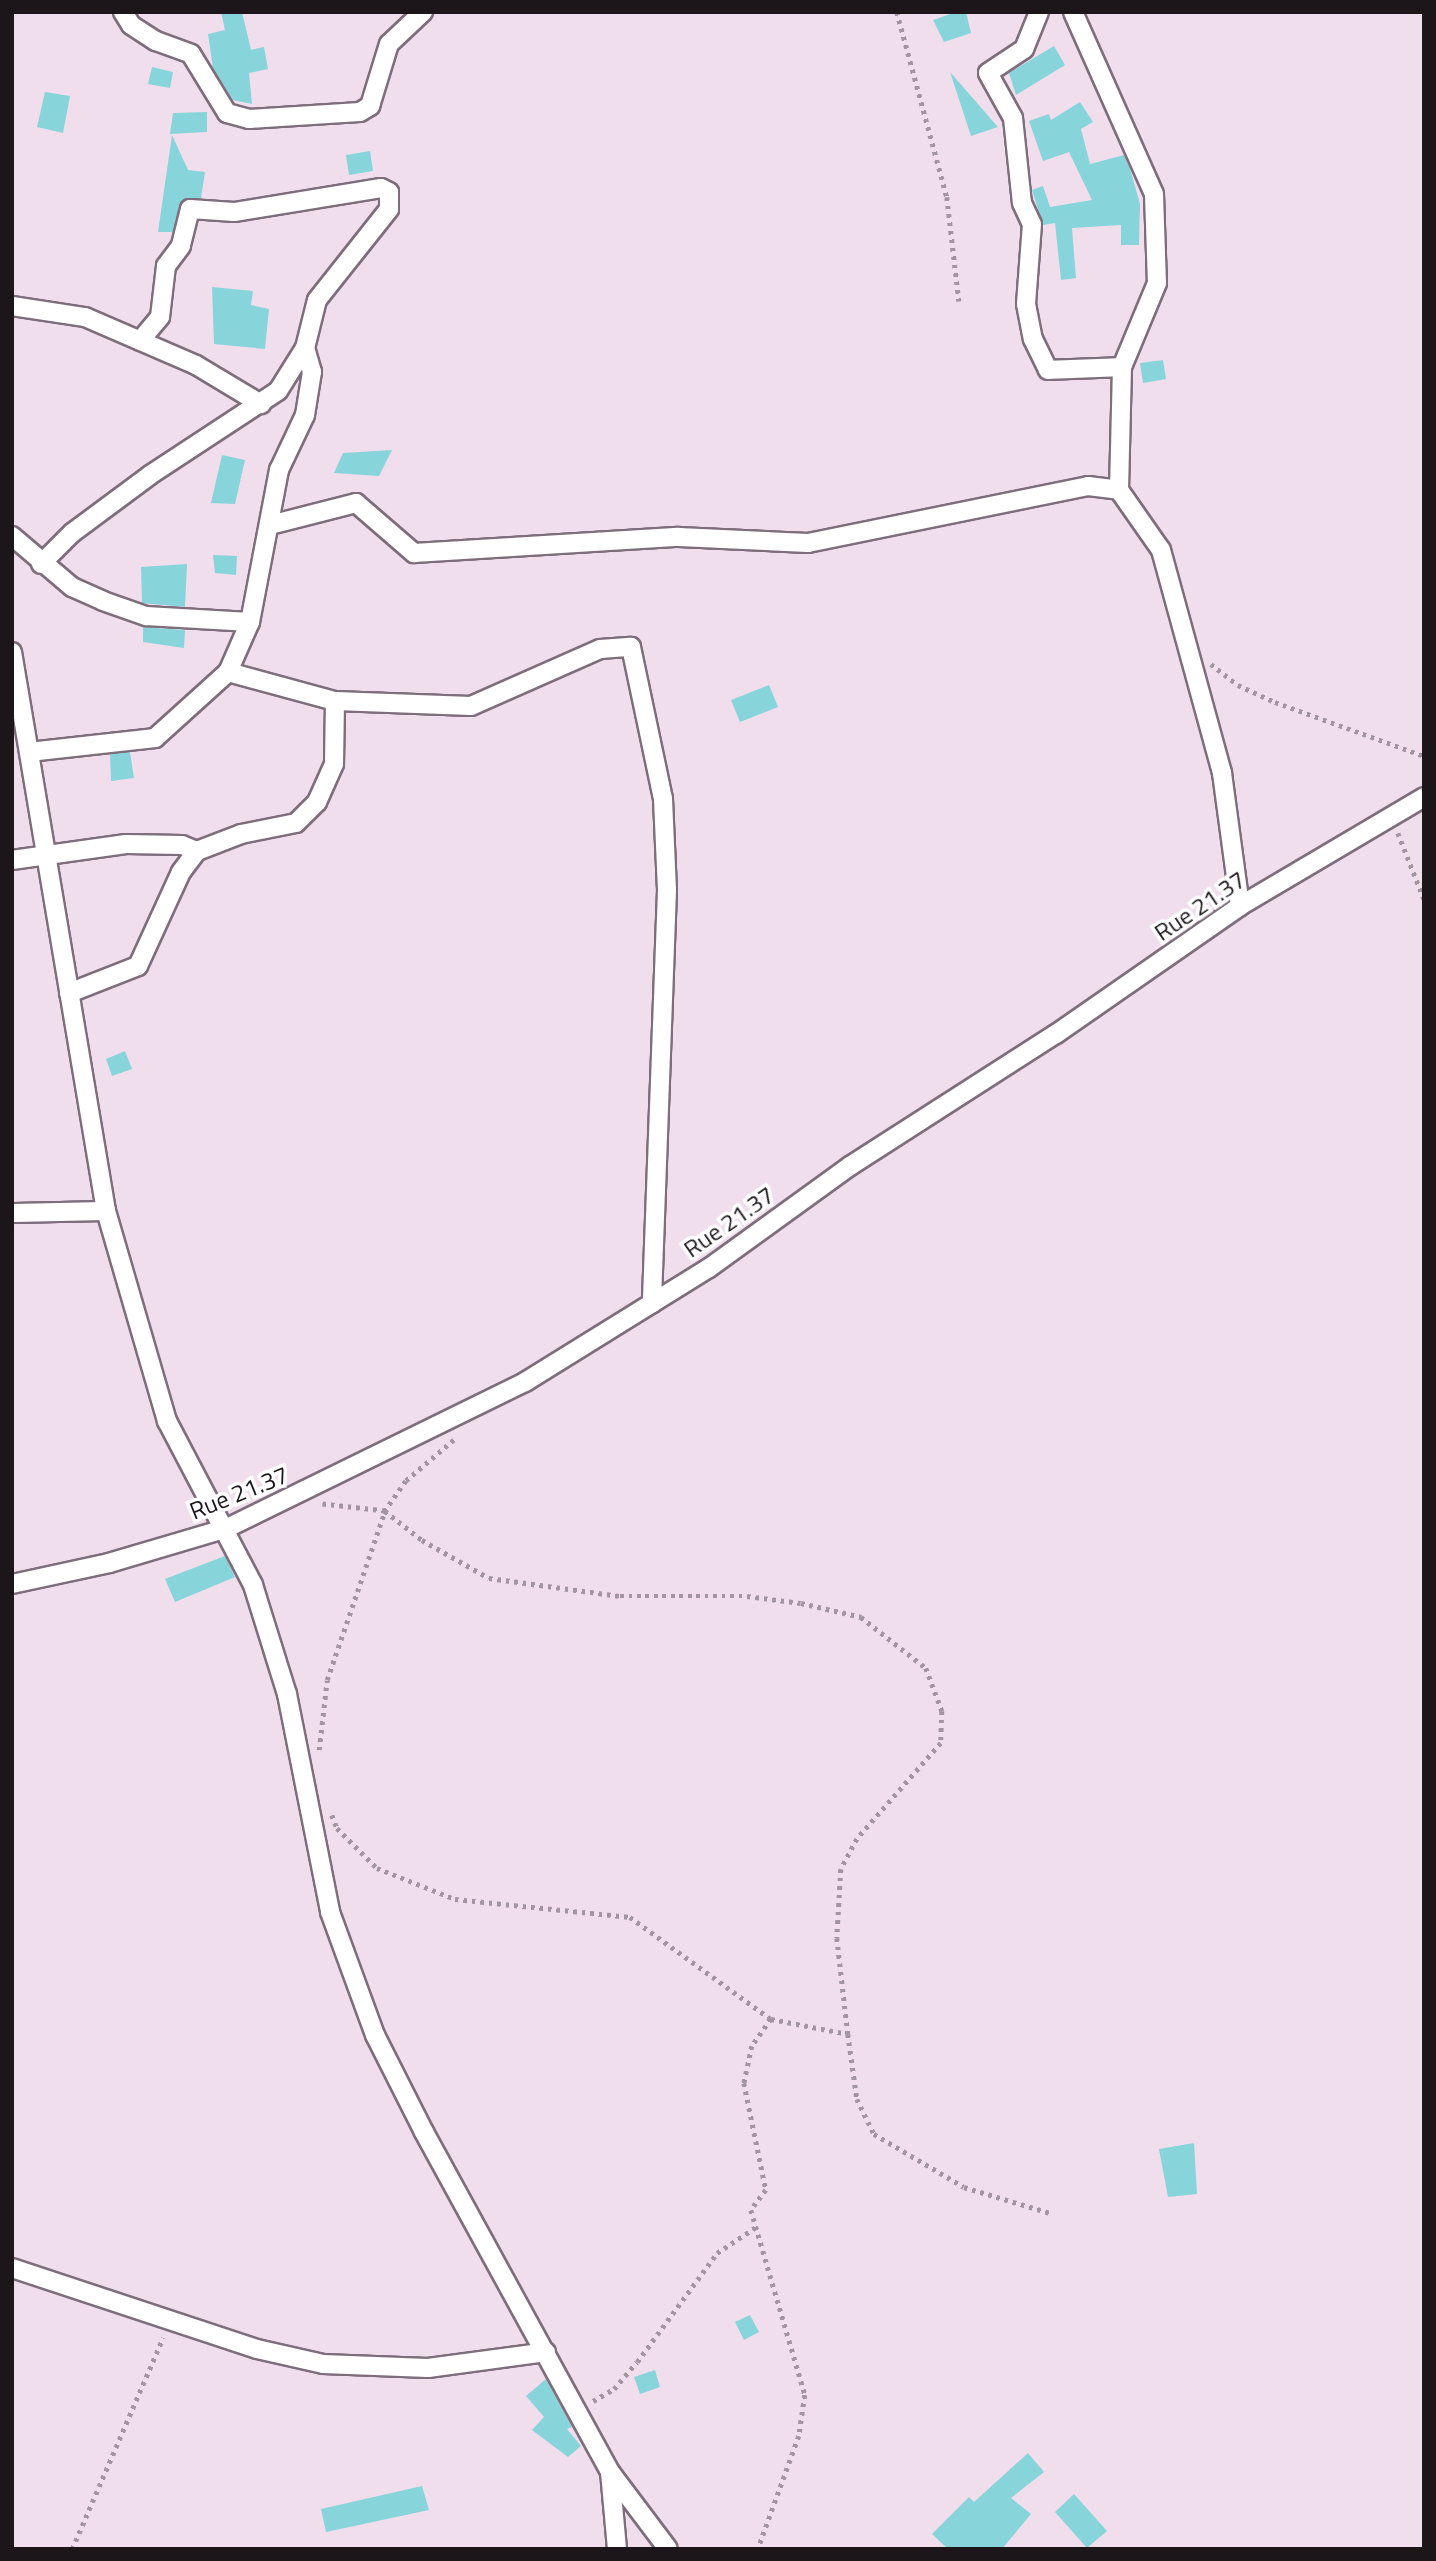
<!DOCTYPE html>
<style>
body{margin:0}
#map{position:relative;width:1436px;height:2561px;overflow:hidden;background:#f0deed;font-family:"Titillium Web",sans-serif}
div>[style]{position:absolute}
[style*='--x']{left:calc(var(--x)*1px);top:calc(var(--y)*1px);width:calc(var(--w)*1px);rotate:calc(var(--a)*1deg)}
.building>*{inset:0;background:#88d4db}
.path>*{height:4.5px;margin-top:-2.25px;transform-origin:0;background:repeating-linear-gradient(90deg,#a295a0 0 3.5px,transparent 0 8.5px)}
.roads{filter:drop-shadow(2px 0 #7e6e7c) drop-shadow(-2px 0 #7e6e7c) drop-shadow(0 2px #7e6e7c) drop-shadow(0 -2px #7e6e7c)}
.minor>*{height:18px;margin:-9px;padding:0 9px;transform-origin:9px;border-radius:9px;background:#fff}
span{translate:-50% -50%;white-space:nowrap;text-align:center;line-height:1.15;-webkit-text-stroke:7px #fff;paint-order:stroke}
.street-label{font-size:24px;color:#1c161b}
.frame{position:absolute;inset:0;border:14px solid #1c161b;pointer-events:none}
</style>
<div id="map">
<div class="building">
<i style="clip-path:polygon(221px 12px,242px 12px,251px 50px,264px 47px,268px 69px,249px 73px,252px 104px,233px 100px,213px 68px,208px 34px,225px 30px)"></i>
<i style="clip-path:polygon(956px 12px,966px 12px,971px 33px,944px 42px,933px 20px)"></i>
<i style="clip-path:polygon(1054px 46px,1065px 65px,1016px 95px,1009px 73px)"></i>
<i style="clip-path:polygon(152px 67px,173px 72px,170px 88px,148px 84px)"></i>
<i style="clip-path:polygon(950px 72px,998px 127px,971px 136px)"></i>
<i style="clip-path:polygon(45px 92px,70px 96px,63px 133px,37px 127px)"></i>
<i style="clip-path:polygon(1080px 102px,1093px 122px,1081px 129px,1090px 164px,1124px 155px,1130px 169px,1140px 204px,1139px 245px,1121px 245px,1121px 225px,1072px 228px,1076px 278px,1061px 280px,1055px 223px,1043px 225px,1032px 190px,1043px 186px,1050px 207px,1092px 200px,1069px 152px,1043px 161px,1029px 121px,1049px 114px,1051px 120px)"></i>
<i style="clip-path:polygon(207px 112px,207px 132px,170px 134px,173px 113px)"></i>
<i style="clip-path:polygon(172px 135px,188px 170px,205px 172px,201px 198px,182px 201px,173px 232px,158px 232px)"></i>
<i style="clip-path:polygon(370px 151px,373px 171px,349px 175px,346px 155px)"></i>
<i style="clip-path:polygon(212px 287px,253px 291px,251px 305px,269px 309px,265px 349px,214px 344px)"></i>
<i style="clip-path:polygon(1163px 360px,1166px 379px,1143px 383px,1140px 363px)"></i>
<i style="clip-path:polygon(392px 450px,379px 476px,334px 473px,343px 453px)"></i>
<i style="clip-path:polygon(222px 455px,245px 460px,235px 504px,211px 503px)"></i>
<i style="clip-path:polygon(213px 555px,237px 556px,236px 575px,215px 573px)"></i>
<i style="clip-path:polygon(187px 564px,185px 607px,142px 603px,141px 567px)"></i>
<i style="clip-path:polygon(143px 627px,185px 630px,184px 648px,143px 642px)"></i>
<i style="clip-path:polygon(769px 685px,778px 707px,740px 722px,731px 700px)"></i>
<i style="clip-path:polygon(130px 752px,134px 778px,111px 781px,110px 754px)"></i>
<i style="clip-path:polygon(125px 1051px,132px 1069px,112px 1076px,106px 1059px)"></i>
<i style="clip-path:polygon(225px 1556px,235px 1577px,175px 1602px,165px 1579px)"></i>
<i style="clip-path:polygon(1194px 2143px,1197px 2194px,1168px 2197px,1159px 2149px)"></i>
<i style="clip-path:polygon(750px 2315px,759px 2332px,744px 2340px,735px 2322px)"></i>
<i style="clip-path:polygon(655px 2370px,660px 2387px,640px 2394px,634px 2377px)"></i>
<i style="clip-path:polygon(546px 2379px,572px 2427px,567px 2429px,581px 2446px,568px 2457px,532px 2430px,544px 2417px,526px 2396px)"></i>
<i style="clip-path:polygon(1028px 2453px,1044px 2472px,1011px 2498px,1031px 2514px,1002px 2549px,948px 2549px,932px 2534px,969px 2497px,974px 2502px)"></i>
<i style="clip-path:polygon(422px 2486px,429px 2510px,326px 2532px,321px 2509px)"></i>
<i style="clip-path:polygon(1074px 2494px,1107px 2531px,1087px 2548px,1055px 2512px)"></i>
</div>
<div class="path">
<i style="--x:897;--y:12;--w:192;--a:74.9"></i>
<i style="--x:947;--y:197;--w:105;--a:83.4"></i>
<i style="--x:1211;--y:664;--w:34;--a:38"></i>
<i style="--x:1238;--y:685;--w:41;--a:24.7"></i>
<i style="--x:1275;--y:702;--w:158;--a:19.9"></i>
<i style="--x:1398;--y:833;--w:71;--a:68.5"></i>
<i style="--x:454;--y:1440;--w:63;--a:139.5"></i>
<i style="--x:406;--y:1481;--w:37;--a:125"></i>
<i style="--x:385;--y:1511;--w:47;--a:38.1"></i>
<i style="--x:422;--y:1540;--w:77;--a:29.6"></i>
<i style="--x:489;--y:1578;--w:132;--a:7.8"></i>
<i style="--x:620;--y:1596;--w:127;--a:0"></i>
<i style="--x:747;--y:1596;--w:54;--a:7.4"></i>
<i style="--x:801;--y:1603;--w:62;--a:13.1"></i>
<i style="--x:861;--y:1617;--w:83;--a:38.1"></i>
<i style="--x:926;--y:1668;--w:46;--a:69.6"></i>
<i style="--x:942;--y:1711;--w:32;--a:92"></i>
<i style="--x:941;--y:1743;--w:128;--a:131.2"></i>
<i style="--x:857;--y:1839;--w:34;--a:118"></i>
<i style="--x:841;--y:1869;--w:69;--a:93.3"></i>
<i style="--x:837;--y:1938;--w:97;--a:83.5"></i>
<i style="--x:319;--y:1750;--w:70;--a:-83.5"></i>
<i style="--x:327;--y:1680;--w:179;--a:-71.1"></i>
<i style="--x:385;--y:1511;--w:63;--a:-173.7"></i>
<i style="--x:332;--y:1815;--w:14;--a:69"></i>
<i style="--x:337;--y:1828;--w:57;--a:45"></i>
<i style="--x:377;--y:1868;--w:84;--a:21.7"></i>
<i style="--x:455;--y:1899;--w:176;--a:5.9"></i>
<i style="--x:630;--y:1917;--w:174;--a:35.9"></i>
<i style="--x:771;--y:2019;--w:33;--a:125"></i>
<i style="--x:752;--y:2046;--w:38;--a:102"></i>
<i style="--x:744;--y:2083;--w:109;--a:78.4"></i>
<i style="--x:766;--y:2190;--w:25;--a:127"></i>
<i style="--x:751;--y:2210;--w:193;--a:73.7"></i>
<i style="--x:805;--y:2395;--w:41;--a:98.3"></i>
<i style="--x:799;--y:2436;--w:120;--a:109.9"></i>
<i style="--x:771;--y:2019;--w:78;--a:11"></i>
<i style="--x:848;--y:2034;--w:66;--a:82.1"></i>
<i style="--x:857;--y:2099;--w:39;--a:64"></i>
<i style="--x:874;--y:2134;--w:104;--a:30.5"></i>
<i style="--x:964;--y:2187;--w:90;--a:16.8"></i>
<i style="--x:593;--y:2401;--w:24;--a:-30"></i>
<i style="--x:614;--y:2389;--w:35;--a:-50"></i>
<i style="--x:637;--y:2362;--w:135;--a:-53.7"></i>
<i style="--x:717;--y:2253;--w:47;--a:-33.7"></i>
<i style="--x:72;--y:2549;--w:230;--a:-66.7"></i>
</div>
<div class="roads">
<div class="minor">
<i style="--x:123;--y:12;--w:15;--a:58"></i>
<i style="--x:131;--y:25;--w:30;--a:33"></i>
<i style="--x:156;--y:41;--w:37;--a:20"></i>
<i style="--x:191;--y:54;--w:69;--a:58.6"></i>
<i style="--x:227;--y:113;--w:23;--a:15"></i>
<i style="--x:249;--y:119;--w:111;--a:-3.6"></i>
<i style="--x:360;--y:112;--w:12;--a:-31"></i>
<i style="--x:370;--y:106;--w:65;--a:-73"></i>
<i style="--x:389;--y:44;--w:47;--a:-43.3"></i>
<i style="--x:1039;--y:12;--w:40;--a:112"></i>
<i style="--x:1024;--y:49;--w:43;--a:146.3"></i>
<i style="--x:988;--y:73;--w:51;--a:60.9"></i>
<i style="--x:1013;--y:118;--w:85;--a:84"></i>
<i style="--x:1022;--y:203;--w:23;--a:65"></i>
<i style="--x:1032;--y:224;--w:80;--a:94.3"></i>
<i style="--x:1026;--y:304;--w:36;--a:79"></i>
<i style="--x:1033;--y:339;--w:34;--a:64"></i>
<i style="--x:1048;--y:370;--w:74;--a:-2.3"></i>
<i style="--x:1073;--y:12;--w:199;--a:66"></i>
<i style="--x:1154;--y:194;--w:89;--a:88.1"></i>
<i style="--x:1157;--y:283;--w:91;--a:112.6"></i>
<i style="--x:1122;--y:367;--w:123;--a:91.4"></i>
<i style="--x:12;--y:306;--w:74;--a:8.6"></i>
<i style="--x:85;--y:317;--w:121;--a:23.4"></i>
<i style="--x:196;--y:365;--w:76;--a:31"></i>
<i style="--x:270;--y:525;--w:89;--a:-14.3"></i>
<i style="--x:356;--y:503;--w:77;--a:40.8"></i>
<i style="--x:414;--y:553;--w:265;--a:-3.5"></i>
<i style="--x:679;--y:537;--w:129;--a:2.7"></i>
<i style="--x:808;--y:543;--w:286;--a:-11.5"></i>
<i style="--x:1088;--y:486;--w:31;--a:7"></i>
<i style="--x:1119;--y:490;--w:73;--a:55"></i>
<i style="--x:1161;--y:550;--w:231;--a:74.7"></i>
<i style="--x:1222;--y:773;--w:134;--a:82.3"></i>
<i style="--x:12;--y:536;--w:79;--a:40.4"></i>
<i style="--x:72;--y:587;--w:34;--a:24"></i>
<i style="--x:103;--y:601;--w:46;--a:19.2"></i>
<i style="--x:146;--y:616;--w:104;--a:3.3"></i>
<i style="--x:41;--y:564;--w:44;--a:-45"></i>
<i style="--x:72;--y:533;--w:97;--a:-36.6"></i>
<i style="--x:150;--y:475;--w:153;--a:-33.3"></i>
<i style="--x:278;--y:391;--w:51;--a:-57.9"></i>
<i style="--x:305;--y:348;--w:49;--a:-76"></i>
<i style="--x:317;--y:300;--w:116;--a:-51.6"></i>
<i style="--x:389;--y:209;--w:17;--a:-90"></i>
<i style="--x:389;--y:192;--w:9;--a:-153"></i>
<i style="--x:381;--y:188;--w:149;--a:170.7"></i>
<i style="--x:234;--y:212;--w:44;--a:-176.1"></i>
<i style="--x:190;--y:209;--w:38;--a:104"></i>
<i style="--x:181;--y:246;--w:25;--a:127"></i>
<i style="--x:166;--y:266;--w:51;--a:96.7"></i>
<i style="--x:160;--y:317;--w:31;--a:130"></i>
<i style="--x:12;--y:652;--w:567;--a:80.45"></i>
<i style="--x:106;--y:1211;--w:219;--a:73.8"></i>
<i style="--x:167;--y:1421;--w:185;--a:62.3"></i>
<i style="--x:253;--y:1585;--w:114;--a:72.7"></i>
<i style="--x:287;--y:1694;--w:222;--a:78.8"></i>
<i style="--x:330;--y:1912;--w:131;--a:69.9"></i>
<i style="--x:375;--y:2035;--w:109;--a:63.2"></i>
<i style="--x:424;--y:2132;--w:388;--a:61.3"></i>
<i style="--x:610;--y:2472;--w:96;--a:53"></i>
<i style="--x:228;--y:672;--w:111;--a:15.2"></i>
<i style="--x:335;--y:701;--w:136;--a:2.1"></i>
<i style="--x:471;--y:706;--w:141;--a:-23.8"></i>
<i style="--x:600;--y:649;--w:31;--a:-4"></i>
<i style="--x:631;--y:647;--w:155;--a:78.1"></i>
<i style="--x:663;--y:799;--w:91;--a:87.5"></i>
<i style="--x:667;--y:890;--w:414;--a:92.1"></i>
<i style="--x:29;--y:752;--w:127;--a:-6.3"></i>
<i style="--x:155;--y:738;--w:98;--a:-42.1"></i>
<i style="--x:228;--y:672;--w:55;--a:-66.3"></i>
<i style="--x:250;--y:622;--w:155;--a:-79.2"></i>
<i style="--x:279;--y:470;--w:61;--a:-64.7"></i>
<i style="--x:305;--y:415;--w:44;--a:-80.8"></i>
<i style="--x:312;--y:372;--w:25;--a:-106"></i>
<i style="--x:12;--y:860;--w:115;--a:-8"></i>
<i style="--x:126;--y:844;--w:56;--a:1"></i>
<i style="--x:182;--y:845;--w:16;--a:22"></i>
<i style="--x:69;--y:993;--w:74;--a:-21.4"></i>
<i style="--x:138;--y:966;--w:103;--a:-65.4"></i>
<i style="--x:181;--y:872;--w:26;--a:-53"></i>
<i style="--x:197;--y:851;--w:47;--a:-21.1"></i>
<i style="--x:241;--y:834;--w:56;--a:-11.3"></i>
<i style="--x:296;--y:823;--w:30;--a:-45"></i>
<i style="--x:317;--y:802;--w:42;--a:-65.9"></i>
<i style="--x:334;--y:764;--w:63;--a:-89.1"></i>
<i style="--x:12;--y:1213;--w:94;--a:-1.2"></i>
<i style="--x:12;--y:1584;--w:99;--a:-12.2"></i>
<i style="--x:109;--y:1563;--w:123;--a:-16.5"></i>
<i style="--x:227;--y:1528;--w:332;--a:-26.1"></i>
<i style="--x:525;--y:1382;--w:216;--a:-31.8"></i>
<i style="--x:709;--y:1268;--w:174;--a:-35.9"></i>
<i style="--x:850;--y:1166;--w:245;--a:-32.7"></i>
<i style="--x:1056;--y:1034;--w:224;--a:-34.8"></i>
<i style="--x:1240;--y:906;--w:214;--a:-30.6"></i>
<i style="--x:12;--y:2268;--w:258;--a:18.3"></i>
<i style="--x:257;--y:2349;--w:68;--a:12.8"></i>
<i style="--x:323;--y:2364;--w:105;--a:2.2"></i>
<i style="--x:428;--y:2368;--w:119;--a:-7.7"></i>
<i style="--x:610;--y:2472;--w:77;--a:84.8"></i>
</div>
</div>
<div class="street-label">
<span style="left:1200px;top:906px;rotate:-34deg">Rue 21.37</span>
<span style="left:729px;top:1222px;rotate:-35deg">Rue 21.37</span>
<span style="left:239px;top:1493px;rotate:-22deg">Rue 21.37</span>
</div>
<div class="frame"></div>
</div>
